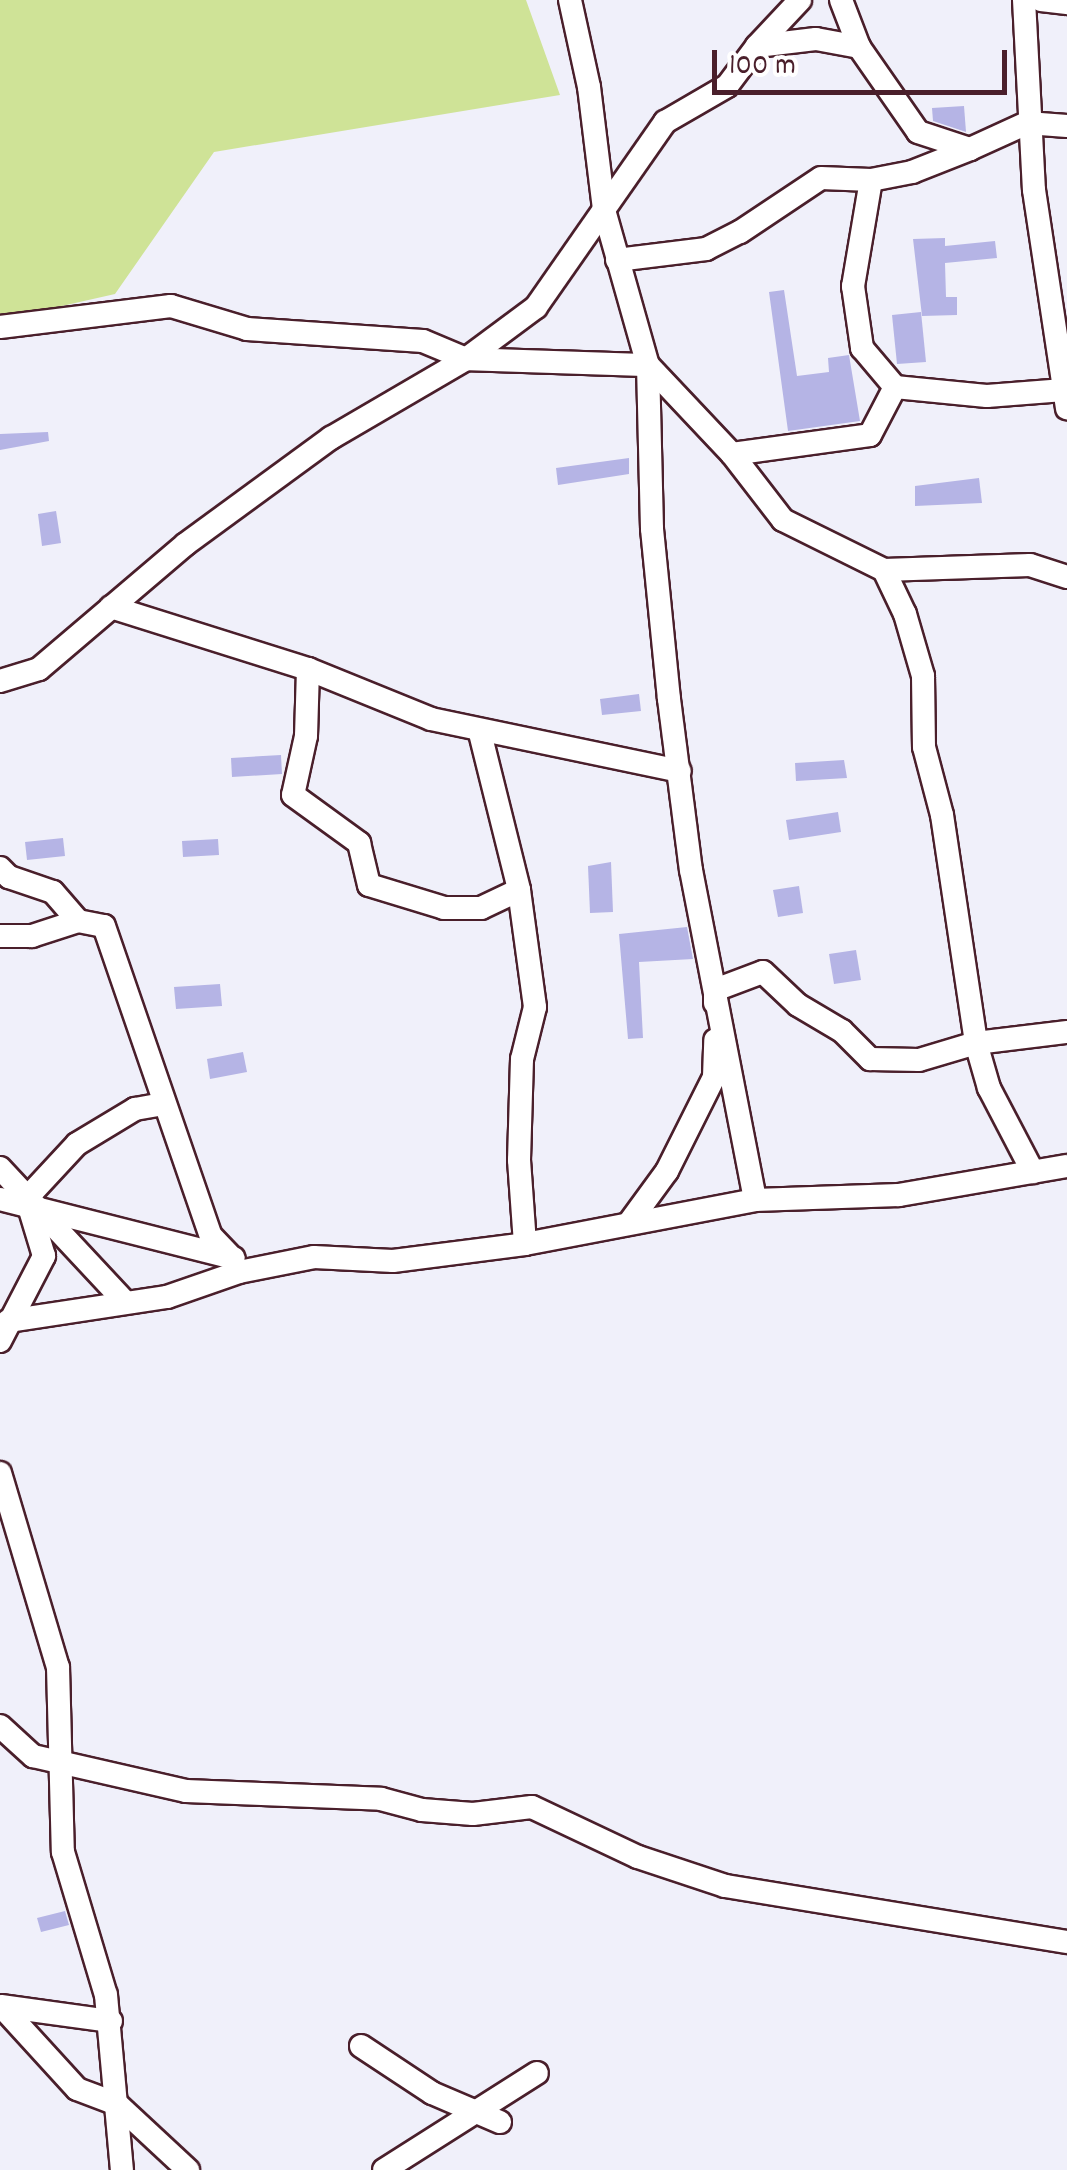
<!DOCTYPE html>
<style>
body{margin:0}
#map{position:relative;width:1067px;height:2170px;overflow:hidden;background:#f0f0fa;font-family:Dekko,sans-serif}
div>[style]{position:absolute}
[style*='--x']{left:calc(var(--x)*1px);top:calc(var(--y)*1px);width:calc(var(--w)*1px);rotate:calc(var(--a)*1deg)}
.green>*{inset:0;background:#cfe397}
.building>*{inset:0;background:#b5b4e5}
.roads{filter:drop-shadow(2px 0 #4a1f2b) drop-shadow(-2px 0 #4a1f2b) drop-shadow(0 2px #4a1f2b) drop-shadow(0 -2px #4a1f2b)}
.minor>*{height:22px;margin:-11px;padding:0 11px;transform-origin:11px;border-radius:11px;background:#fff}
span{translate:-50% -50%;white-space:nowrap;text-align:center;line-height:1.15;-webkit-text-stroke:8px #fff;paint-order:stroke}
.scale{position:absolute;left:712px;top:50px;width:295px;height:45px;box-sizing:border-box;border:5px solid #4a1f2b;border-top:0;padding-left:12px;font-size:30px;line-height:35px;white-space:nowrap;color:#4a1f2b;-webkit-text-stroke:8px #fff;paint-order:stroke}
</style>
<div id="map">
<div class="green">
<i style="clip-path:polygon(0 0,526px 0,560px 95px,214px 152px,115px 294px,0 320px)"></i>
</div>
<div class="building">
<i style="clip-path:polygon(964px 106px,966px 132px,933px 121px,932px 108px)"></i>
<i style="clip-path:polygon(945px 238px,945px 246px,995px 241px,997px 258px,945px 263px,946px 297px,957px 297px,957px 315px,922px 316px,913px 239px)"></i>
<i style="clip-path:polygon(784px 290px,797px 376px,829px 372px,828px 358px,849px 355px,860px 421px,788px 431px,769px 292px)"></i>
<i style="clip-path:polygon(921px 312px,926px 362px,897px 364px,892px 315px)"></i>
<i style="clip-path:polygon(48px 432px,49px 441px,0 450px,0 434px)"></i>
<i style="clip-path:polygon(629px 458px,629px 474px,558px 485px,556px 468px)"></i>
<i style="clip-path:polygon(979px 478px,982px 503px,915px 506px,915px 486px)"></i>
<i style="clip-path:polygon(56px 511px,61px 543px,42px 546px,38px 514px)"></i>
<i style="clip-path:polygon(639px 694px,641px 711px,602px 715px,600px 699px)"></i>
<i style="clip-path:polygon(281px 755px,282px 774px,232px 777px,231px 758px)"></i>
<i style="clip-path:polygon(844px 760px,847px 778px,796px 781px,795px 763px)"></i>
<i style="clip-path:polygon(838px 812px,841px 832px,789px 840px,786px 820px)"></i>
<i style="clip-path:polygon(63px 838px,65px 856px,27px 860px,25px 842px)"></i>
<i style="clip-path:polygon(218px 839px,219px 855px,183px 857px,182px 841px)"></i>
<i style="clip-path:polygon(611px 862px,613px 912px,590px 913px,588px 866px)"></i>
<i style="clip-path:polygon(799px 886px,803px 913px,778px 917px,773px 890px)"></i>
<i style="clip-path:polygon(687px 927px,693px 959px,639px 962px,643px 1038px,628px 1039px,619px 934px)"></i>
<i style="clip-path:polygon(856px 950px,861px 980px,834px 984px,829px 954px)"></i>
<i style="clip-path:polygon(220px 984px,222px 1006px,176px 1009px,174px 987px)"></i>
<i style="clip-path:polygon(243px 1052px,247px 1072px,210px 1079px,207px 1059px)"></i>
<i style="clip-path:polygon(65px 1911px,69px 1925px,41px 1932px,37px 1918px)"></i>
</div>
<div class="roads">
<div class="minor">
<i style="--x:570;--y:0;--w:89;--a:77.7"></i>
<i style="--x:589;--y:87;--w:124;--a:83"></i>
<i style="--x:604;--y:210;--w:161;--a:74.2"></i>
<i style="--x:648;--y:365;--w:122;--a:46.7"></i>
<i style="--x:732;--y:454;--w:83;--a:52.3"></i>
<i style="--x:783;--y:520;--w:113;--a:26.3"></i>
<i style="--x:884;--y:570;--w:146;--a:-2"></i>
<i style="--x:1030;--y:565;--w:39;--a:18"></i>
<i style="--x:841;--y:0;--w:50;--a:69"></i>
<i style="--x:859;--y:47;--w:103;--a:55.2"></i>
<i style="--x:918;--y:132;--w:55;--a:18.1"></i>
<i style="--x:970;--y:149;--w:63;--a:-24.5"></i>
<i style="--x:1027;--y:123;--w:40;--a:4.3"></i>
<i style="--x:1024;--y:0;--w:190;--a:87"></i>
<i style="--x:1034;--y:190;--w:221;--a:81.4"></i>
<i style="--x:1041;--y:0;--w:26;--a:7"></i>
<i style="--x:757;--y:46;--w:63;--a:-46.9"></i>
<i style="--x:871;--y:180;--w:108;--a:99.6"></i>
<i style="--x:853;--y:286;--w:63;--a:81.7"></i>
<i style="--x:862;--y:348;--w:51;--a:49.8"></i>
<i style="--x:895;--y:387;--w:92;--a:5.6"></i>
<i style="--x:987;--y:396;--w:77;--a:-4.5"></i>
<i style="--x:617;--y:260;--w:90;--a:-7"></i>
<i style="--x:706;--y:249;--w:38;--a:-27"></i>
<i style="--x:740;--y:232;--w:97;--a:-33.7"></i>
<i style="--x:821;--y:178;--w:50;--a:2.3"></i>
<i style="--x:871;--y:180;--w:42;--a:-11"></i>
<i style="--x:912;--y:172;--w:62;--a:-21.6"></i>
<i style="--x:0;--y:327;--w:172;--a:-7"></i>
<i style="--x:171;--y:306;--w:79;--a:16.8"></i>
<i style="--x:247;--y:329;--w:176;--a:3.9"></i>
<i style="--x:423;--y:341;--w:47;--a:22.7"></i>
<i style="--x:466;--y:359;--w:182;--a:1.9"></i>
<i style="--x:648;--y:365;--w:164;--a:88.6"></i>
<i style="--x:652;--y:529;--w:171;--a:84.3"></i>
<i style="--x:669;--y:699;--w:172;--a:82.7"></i>
<i style="--x:691;--y:870;--w:336;--a:79"></i>
<i style="--x:732;--y:454;--w:139;--a:-7.8"></i>
<i style="--x:870;--y:435;--w:54;--a:-62.5"></i>
<i style="--x:884;--y:570;--w:49;--a:64.5"></i>
<i style="--x:905;--y:614;--w:65;--a:73.8"></i>
<i style="--x:923;--y:676;--w:71;--a:89.2"></i>
<i style="--x:924;--y:747;--w:70;--a:75.2"></i>
<i style="--x:942;--y:815;--w:231;--a:81.5"></i>
<i style="--x:976;--y:1043;--w:47;--a:73.9"></i>
<i style="--x:989;--y:1088;--w:95;--a:62.4"></i>
<i style="--x:111;--y:607;--w:207;--a:17.5"></i>
<i style="--x:308;--y:669;--w:133;--a:22.1"></i>
<i style="--x:431;--y:719;--w:254;--a:11.8"></i>
<i style="--x:308;--y:669;--w:67;--a:91.7"></i>
<i style="--x:306;--y:736;--w:60;--a:102.4"></i>
<i style="--x:293;--y:795;--w:82;--a:36"></i>
<i style="--x:359;--y:843;--w:43;--a:76.6"></i>
<i style="--x:369;--y:885;--w:78;--a:17"></i>
<i style="--x:444;--y:908;--w:37;--a:0"></i>
<i style="--x:481;--y:908;--w:42;--a:-25.3"></i>
<i style="--x:0;--y:681;--w:41;--a:-17.1"></i>
<i style="--x:39;--y:669;--w:193;--a:-40.4"></i>
<i style="--x:186;--y:544;--w:180;--a:-36.2"></i>
<i style="--x:331;--y:438;--w:156;--a:-30.3"></i>
<i style="--x:466;--y:359;--w:87;--a:-36.6"></i>
<i style="--x:536;--y:307;--w:226;--a:-55.1"></i>
<i style="--x:665;--y:122;--w:72;--a:-30.1"></i>
<i style="--x:727;--y:86;--w:50;--a:-53.1"></i>
<i style="--x:757;--y:46;--w:59;--a:-6.8"></i>
<i style="--x:816;--y:39;--w:44;--a:10.5"></i>
<i style="--x:480;--y:733;--w:162;--a:76"></i>
<i style="--x:519;--y:890;--w:118;--a:82.2"></i>
<i style="--x:535;--y:1007;--w:54;--a:104"></i>
<i style="--x:522;--y:1059;--w:101;--a:91.7"></i>
<i style="--x:519;--y:1160;--w:84;--a:85.9"></i>
<i style="--x:0;--y:868;--w:13;--a:45"></i>
<i style="--x:9;--y:877;--w:46;--a:18.8"></i>
<i style="--x:53;--y:892;--w:38;--a:49"></i>
<i style="--x:78;--y:921;--w:26;--a:11"></i>
<i style="--x:104;--y:926;--w:328;--a:71"></i>
<i style="--x:211;--y:1236;--w:30;--a:46"></i>
<i style="--x:0;--y:936;--w:32;--a:0"></i>
<i style="--x:32;--y:936;--w:48;--a:-18.1"></i>
<i style="--x:715;--y:1003;--w:13;--a:-90"></i>
<i style="--x:715;--y:990;--w:51;--a:-20.6"></i>
<i style="--x:763;--y:972;--w:48;--a:43.3"></i>
<i style="--x:798;--y:1005;--w:51;--a:30.6"></i>
<i style="--x:842;--y:1031;--w:40;--a:45"></i>
<i style="--x:870;--y:1059;--w:49;--a:1.2"></i>
<i style="--x:919;--y:1060;--w:59;--a:-16.6"></i>
<i style="--x:976;--y:1043;--w:92;--a:-6.9"></i>
<i style="--x:0;--y:1168;--w:182;--a:47"></i>
<i style="--x:0;--y:1199;--w:241;--a:14.2"></i>
<i style="--x:25;--y:1200;--w:76;--a:-47.1"></i>
<i style="--x:77;--y:1144;--w:68;--a:-31.1"></i>
<i style="--x:135;--y:1109;--w:28;--a:-10"></i>
<i style="--x:629;--y:1223;--w:64;--a:-53.8"></i>
<i style="--x:667;--y:1171;--w:105;--a:-63.4"></i>
<i style="--x:714;--y:1077;--w:37;--a:-88"></i>
<i style="--x:8;--y:1321;--w:161;--a:-8.6"></i>
<i style="--x:167;--y:1297;--w:76;--a:-19.1"></i>
<i style="--x:239;--y:1272;--w:76;--a:-11.3"></i>
<i style="--x:314;--y:1257;--w:79;--a:2.9"></i>
<i style="--x:393;--y:1261;--w:133;--a:-7.3"></i>
<i style="--x:525;--y:1244;--w:234;--a:-10.8"></i>
<i style="--x:755;--y:1200;--w:144;--a:-2"></i>
<i style="--x:899;--y:1195;--w:170;--a:-9.8"></i>
<i style="--x:0;--y:1341;--w:96;--a:-62.6"></i>
<i style="--x:44;--y:1256;--w:48;--a:-106.9"></i>
<i style="--x:0;--y:1473;--w:202;--a:73.4"></i>
<i style="--x:58;--y:1667;--w:185;--a:88.5"></i>
<i style="--x:63;--y:1852;--w:149;--a:73.3"></i>
<i style="--x:106;--y:1995;--w:176;--a:84.8"></i>
<i style="--x:0;--y:1726;--w:45;--a:42.3"></i>
<i style="--x:33;--y:1756;--w:157;--a:12.9"></i>
<i style="--x:186;--y:1791;--w:195;--a:2.3"></i>
<i style="--x:381;--y:1799;--w:42;--a:15"></i>
<i style="--x:422;--y:1810;--w:51;--a:4.5"></i>
<i style="--x:473;--y:1814;--w:59;--a:-6.8"></i>
<i style="--x:532;--y:1807;--w:117;--a:25.3"></i>
<i style="--x:638;--y:1857;--w:92;--a:18.4"></i>
<i style="--x:725;--y:1886;--w:347;--a:9.3"></i>
<i style="--x:1;--y:2006;--w:111;--a:7.8"></i>
<i style="--x:0;--y:2010;--w:4;--a:-14"></i>
<i style="--x:4;--y:2009;--w:108;--a:47.6"></i>
<i style="--x:77;--y:2089;--w:43;--a:20.6"></i>
<i style="--x:117;--y:2104;--w:97;--a:42.9"></i>
<i style="--x:361;--y:2046;--w:85;--a:33.5"></i>
<i style="--x:432;--y:2093;--w:74;--a:23.1"></i>
<i style="--x:384;--y:2170;--w:181;--a:-32.4"></i>
</div>
</div>
<div class="scale">100 m</div>
</div>
